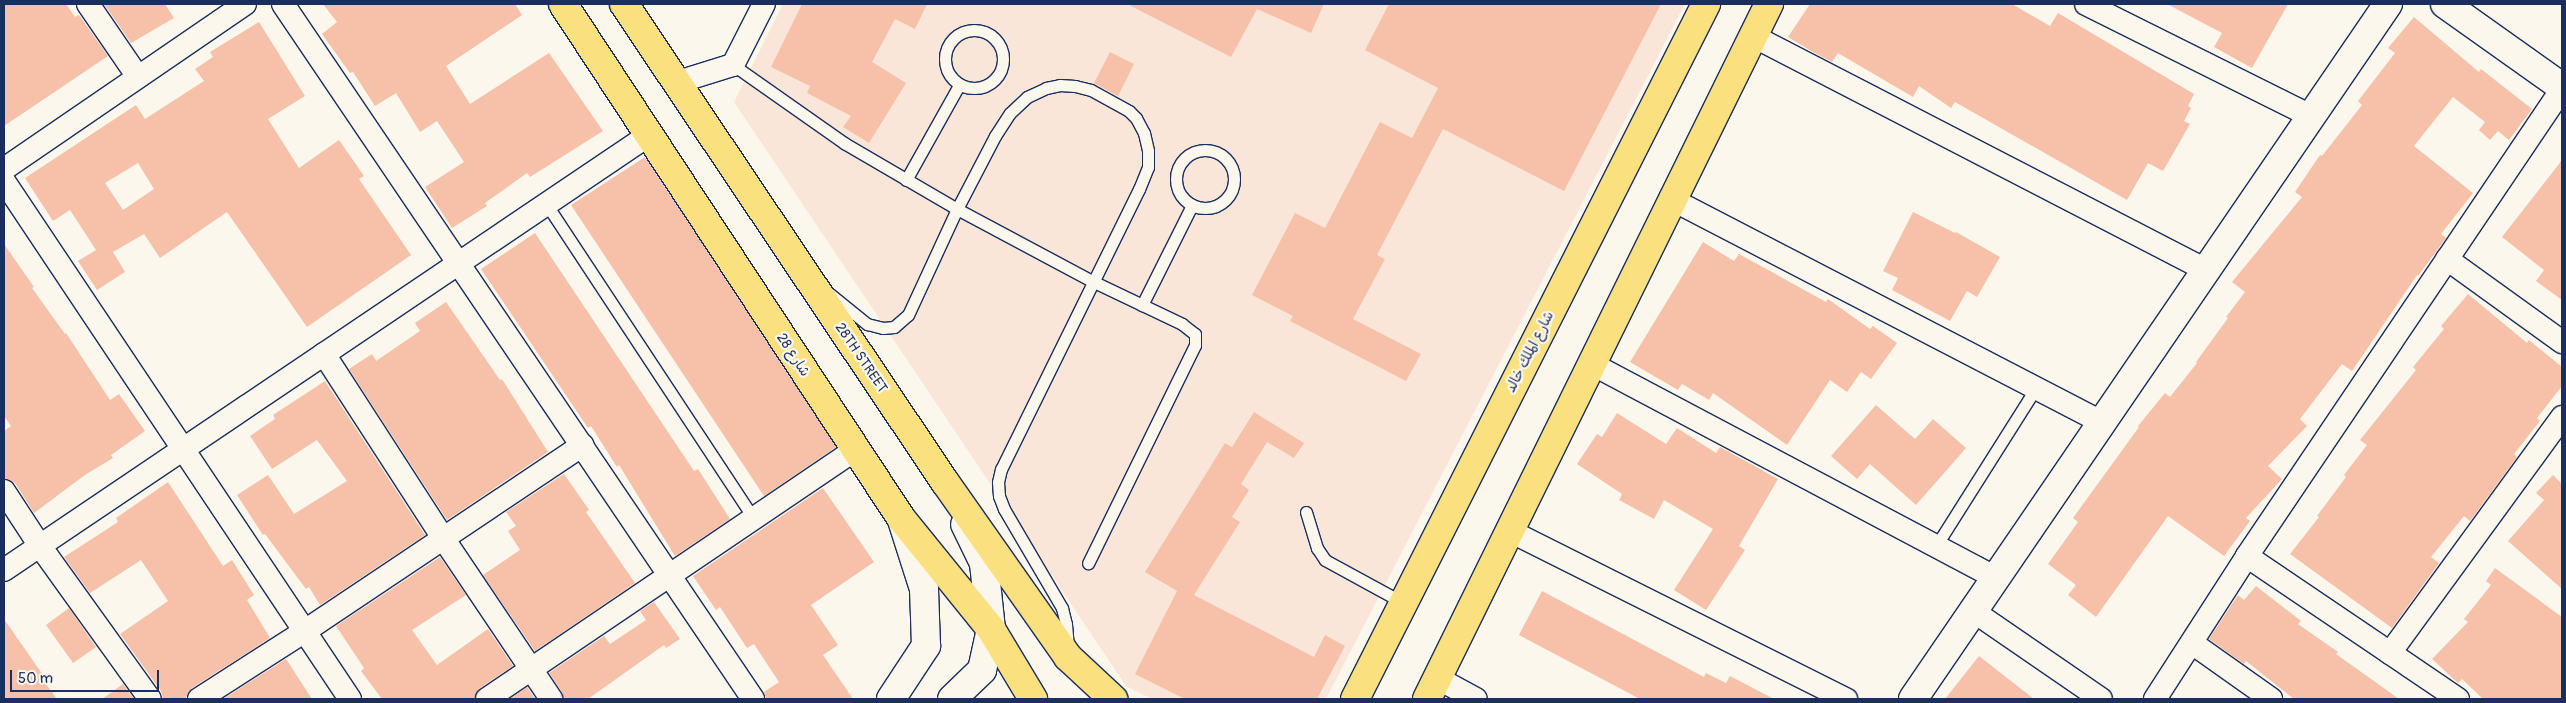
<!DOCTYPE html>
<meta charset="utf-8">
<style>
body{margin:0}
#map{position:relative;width:2566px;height:703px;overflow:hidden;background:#fbf7ec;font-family:Pangolin,"Playpen Sans Arabic",sans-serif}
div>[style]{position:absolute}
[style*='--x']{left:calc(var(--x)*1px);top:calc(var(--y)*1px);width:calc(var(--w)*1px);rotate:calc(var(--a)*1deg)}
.built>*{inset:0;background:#fae6d8}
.building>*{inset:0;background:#f6c0a9}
.roads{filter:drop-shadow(1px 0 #1b2f5e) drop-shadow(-1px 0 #1b2f5e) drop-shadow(0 1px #1b2f5e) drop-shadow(0 -1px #1b2f5e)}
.service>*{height:11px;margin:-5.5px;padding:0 5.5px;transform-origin:5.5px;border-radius:5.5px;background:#fbf7ec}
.service>.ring{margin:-5.5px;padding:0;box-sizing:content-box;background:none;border:11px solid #fbf7ec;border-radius:50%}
.minor>*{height:22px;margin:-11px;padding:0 11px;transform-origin:11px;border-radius:11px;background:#fbf7ec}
.tertiary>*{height:28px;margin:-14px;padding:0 14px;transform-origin:14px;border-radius:14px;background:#fbf7ec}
.primary>*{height:28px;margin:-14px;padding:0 14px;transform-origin:14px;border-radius:14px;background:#fbe080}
span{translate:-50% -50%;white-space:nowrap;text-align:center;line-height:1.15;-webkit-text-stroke:4.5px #fbf7ec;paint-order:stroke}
.street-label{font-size:14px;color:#1b2f5e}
.frame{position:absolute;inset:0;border:5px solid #1b2f5e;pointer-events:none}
.scale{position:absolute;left:10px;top:670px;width:149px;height:22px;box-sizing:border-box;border:2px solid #1b2f5e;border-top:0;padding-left:6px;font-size:15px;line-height:18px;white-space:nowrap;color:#1b2f5e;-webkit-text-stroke:4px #fbf7ec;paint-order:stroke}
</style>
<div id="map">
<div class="built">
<i style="clip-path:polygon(783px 4px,1685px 4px,1326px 699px,1152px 699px,1126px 686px,734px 102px)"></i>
</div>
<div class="building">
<i style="clip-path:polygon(4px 4px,66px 4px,75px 17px,79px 15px,108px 56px,4px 126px)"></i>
<i style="clip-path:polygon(104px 4px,165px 4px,174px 18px,131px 43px)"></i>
<i style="clip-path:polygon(323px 4px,515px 4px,522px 15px,446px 66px,470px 104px,549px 53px,603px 131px,530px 177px,527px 173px,485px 203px,487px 206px,452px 228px,425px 187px,464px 162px,437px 121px,420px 132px,396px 93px,375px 106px,353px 72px,350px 73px,322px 34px,337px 22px)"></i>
<i style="clip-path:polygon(802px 4px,927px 4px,915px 29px,895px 19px,872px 62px,906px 83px,869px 143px,843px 127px,851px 116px,807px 93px,810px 86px,771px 67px)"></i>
<i style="clip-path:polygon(1127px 4px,1324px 4px,1311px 33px,1257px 9px,1231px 57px)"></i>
<i style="clip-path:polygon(1389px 4px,1661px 4px,1564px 191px,1443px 129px,1377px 255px,1385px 259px,1353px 319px,1421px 354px,1406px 381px,1290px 321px,1293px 316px,1252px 295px,1295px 213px,1325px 228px,1380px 122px,1412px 138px,1438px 88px,1365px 50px)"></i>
<i style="clip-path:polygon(1810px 4px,2012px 4px,2050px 26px,2058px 13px,2194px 94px,2188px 106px,2191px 108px,2184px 121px,2190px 124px,2163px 171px,2148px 163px,2127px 200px,1955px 102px,1951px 108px,1919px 86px,1913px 97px,1838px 53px,1832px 62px,1813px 52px,1788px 37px)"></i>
<i style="clip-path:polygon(2167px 4px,2288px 4px,2252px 68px,2214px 47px,2222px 33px)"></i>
<i style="clip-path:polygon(2414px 17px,2479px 72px,2481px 69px,2532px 109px,2509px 140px,2498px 131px,2490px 140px,2479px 130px,2485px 122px,2453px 97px,2414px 146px,2473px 193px,2441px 234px,2446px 238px,2418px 276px,2417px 275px,2352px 371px,2342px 364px,2300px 419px,2307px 426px,2268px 466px,2282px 479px,2246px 518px,2250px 521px,2224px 556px,2168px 516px,2096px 617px,2068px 595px,2076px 585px,2048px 564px,2078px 522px,2073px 518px,2139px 427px,2138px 426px,2165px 393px,2170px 397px,2197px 363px,2196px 362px,2228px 318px,2226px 317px,2245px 292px,2232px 282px,2302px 197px,2295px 192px,2320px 155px,2322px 156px,2362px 105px,2358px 101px,2395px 53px,2388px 48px)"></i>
<i style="clip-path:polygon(evenodd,259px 22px,305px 96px,268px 119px,299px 168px,339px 140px,364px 176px,359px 179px,411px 255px,307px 327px,227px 212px,160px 258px,144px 234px,113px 252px,125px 272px,97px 290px,78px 261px,96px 250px,70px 210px,53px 221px,25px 178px,136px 105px,145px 119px,204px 81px,195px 69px,213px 57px,210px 52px,259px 22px,138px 163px,154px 189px,123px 210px,105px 183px,138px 163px)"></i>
<i style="clip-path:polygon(1110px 52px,1134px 64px,1118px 96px,1094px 83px)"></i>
<i style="clip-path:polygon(645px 157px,836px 447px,764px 496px,571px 205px)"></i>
<i style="clip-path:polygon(2562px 160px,2562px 300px,2536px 281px,2544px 270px,2502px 237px)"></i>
<i style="clip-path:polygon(1913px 212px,1955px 233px,1956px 232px,2000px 257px,1977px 297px,1967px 291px,1950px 321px,1892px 290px,1898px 278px,1883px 271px)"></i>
<i style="clip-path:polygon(535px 233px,694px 471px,698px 469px,730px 519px,675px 556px,619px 465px,617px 467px,591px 426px,588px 428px,481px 269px)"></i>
<i style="clip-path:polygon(1703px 242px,1734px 261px,1739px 254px,1826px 302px,1828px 299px,1870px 329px,1873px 326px,1897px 343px,1871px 379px,1861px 372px,1847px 392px,1830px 380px,1787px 445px,1713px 393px,1709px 400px,1682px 384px,1678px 390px,1630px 362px)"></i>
<i style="clip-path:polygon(4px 244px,34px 287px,32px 288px,65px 334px,66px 333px,110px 400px,119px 394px,145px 431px,111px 455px,113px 458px,85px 475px,34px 513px,15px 483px,4px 478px,4px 431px,11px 426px,4px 416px)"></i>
<i style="clip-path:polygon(2468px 294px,2527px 343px,2529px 340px,2562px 367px,2562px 386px,2537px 418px,2540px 421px,2514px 454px,2517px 457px,2470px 521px,2464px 516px,2431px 557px,2439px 563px,2392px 628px,2290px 554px,2319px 517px,2317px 516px,2346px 477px,2344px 475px,2367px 445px,2360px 440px,2416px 370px,2413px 367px,2444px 329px,2441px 326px)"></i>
<i style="clip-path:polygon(446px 302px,500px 380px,502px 379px,548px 452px,447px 520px,349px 369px,372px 354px,376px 361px,420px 331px,415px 323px)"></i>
<i style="clip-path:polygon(325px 381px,425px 535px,320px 605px,309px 587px,306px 589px,265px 534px,263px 535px,237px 495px,268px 475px,294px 514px,347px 481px,317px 440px,272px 469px,250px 436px,275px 419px,273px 415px)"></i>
<i style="clip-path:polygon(1876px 405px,1915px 439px,1933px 419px,1966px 448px,1916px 505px,1870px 464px,1857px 479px,1831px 456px)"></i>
<i style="clip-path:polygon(1254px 412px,1304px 443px,1294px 458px,1267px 442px,1241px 484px,1249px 490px,1232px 517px,1240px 522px,1194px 595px,1314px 657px,1325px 635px,1345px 646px,1317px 699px,1185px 699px,1135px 674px,1177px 591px,1145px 572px,1225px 443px,1232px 447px)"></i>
<i style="clip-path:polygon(1617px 413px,1666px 444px,1677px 428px,1716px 453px,1720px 447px,1778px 479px,1739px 546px,1745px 550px,1706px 610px,1674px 590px,1713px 529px,1664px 500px,1654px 519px,1619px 500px,1622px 494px,1577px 464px,1597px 434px,1602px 437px)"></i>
<i style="clip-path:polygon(564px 474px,589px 510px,586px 512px,635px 583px,535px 651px,483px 575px,520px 550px,508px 531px,516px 526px,506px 512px)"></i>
<i style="clip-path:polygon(2553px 475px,2562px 484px,2562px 589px,2508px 541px,2544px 500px,2536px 493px)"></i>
<i style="clip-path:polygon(168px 482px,223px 566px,232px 560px,254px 595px,247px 600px,270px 638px,192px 688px,185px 699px,163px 699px,161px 691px,120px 634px,168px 601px,141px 560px,90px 593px,64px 557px,118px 522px,116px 518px)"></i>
<i style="clip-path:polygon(823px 488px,874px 562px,811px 605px,838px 645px,823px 655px,853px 699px,766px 699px,764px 692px,779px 682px,754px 644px,747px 648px,720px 607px,716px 610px,693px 576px)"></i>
<i style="clip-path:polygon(440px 557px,466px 595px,412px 630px,437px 665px,488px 629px,513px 666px,480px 688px,474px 699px,382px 699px,361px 671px,364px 668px,336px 626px)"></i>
<i style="clip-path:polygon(2495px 568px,2562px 617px,2562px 699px,2483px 699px,2462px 679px,2458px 683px,2432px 659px,2468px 622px,2464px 619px,2491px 585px,2486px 581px)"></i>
<i style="clip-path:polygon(2256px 586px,2301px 621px,2298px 624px,2338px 652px,2336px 654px,2399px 699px,2294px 699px,2246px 661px,2244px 664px,2209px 639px,2238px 595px,2244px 600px)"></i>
<i style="clip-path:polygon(1542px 591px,1704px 677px,1706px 673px,1726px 683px,1730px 676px,1774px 699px,1640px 699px,1519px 635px)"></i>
<i style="clip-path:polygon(654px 602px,680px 639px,666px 648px,664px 645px,588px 699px,564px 699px,562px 692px,549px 673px,604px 636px,610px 644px,646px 620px,640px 611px)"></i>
<i style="clip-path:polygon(69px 608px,96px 647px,73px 663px,46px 625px)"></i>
<i style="clip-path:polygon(4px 619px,45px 678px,43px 680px,57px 699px,4px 699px)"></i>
<i style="clip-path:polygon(1979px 656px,2034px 699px,1945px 699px)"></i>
<i style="clip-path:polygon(286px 659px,312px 699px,223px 699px)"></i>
<i style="clip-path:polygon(123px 684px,134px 699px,102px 699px)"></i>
<i style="clip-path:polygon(527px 687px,535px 699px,510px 699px)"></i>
</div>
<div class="roads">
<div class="service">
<i class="ring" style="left:945px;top:30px;width:47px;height:47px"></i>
<i style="--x:733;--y:65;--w:136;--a:35.1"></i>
<i style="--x:844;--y:143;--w:131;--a:30.3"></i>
<i style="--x:957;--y:209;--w:153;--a:28.1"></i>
<i style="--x:1092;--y:281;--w:100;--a:25.5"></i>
<i style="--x:1182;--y:324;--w:16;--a:38"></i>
<i style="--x:1195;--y:334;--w:11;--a:90"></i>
<i style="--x:1195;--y:345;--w:243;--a:116.1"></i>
<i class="ring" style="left:1176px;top:150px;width:47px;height:47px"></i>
<i style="--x:906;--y:180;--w:109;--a:-60.8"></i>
<i style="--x:547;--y:205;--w:376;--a:56.6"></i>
<i style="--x:830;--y:294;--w:48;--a:39"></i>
<i style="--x:867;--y:324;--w:16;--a:14"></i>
<i style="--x:883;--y:328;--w:11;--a:-5"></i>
<i style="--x:894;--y:327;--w:18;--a:-41"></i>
<i style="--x:908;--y:315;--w:117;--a:-65.2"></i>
<i style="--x:957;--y:209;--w:82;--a:-62.5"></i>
<i style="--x:995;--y:136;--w:27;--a:-57"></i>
<i style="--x:1010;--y:113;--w:23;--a:-43"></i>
<i style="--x:1027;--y:97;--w:21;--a:-25"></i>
<i style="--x:1046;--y:88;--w:14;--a:-12"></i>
<i style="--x:1060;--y:85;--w:15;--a:4"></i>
<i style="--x:1075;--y:86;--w:16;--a:14"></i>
<i style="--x:1091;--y:90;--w:43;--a:28.9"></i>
<i style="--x:1129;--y:111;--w:10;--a:45"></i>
<i style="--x:1136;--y:118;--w:17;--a:62"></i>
<i style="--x:1144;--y:133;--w:18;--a:77"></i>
<i style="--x:1148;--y:151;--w:16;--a:90"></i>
<i style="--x:1148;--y:167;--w:24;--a:112"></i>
<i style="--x:1139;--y:189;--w:312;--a:116.2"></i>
<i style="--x:1001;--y:469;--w:13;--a:103"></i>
<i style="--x:998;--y:482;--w:14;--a:86"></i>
<i style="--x:999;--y:496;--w:14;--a:69"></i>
<i style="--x:1004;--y:509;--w:115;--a:59.6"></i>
<i style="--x:1062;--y:608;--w:16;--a:76"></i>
<i style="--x:1066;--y:624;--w:22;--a:85"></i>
<i style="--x:1142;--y:305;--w:112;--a:-63.4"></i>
<i style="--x:1306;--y:512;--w:38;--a:73"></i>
<i style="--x:1317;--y:548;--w:14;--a:56"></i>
<i style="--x:1325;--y:560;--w:90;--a:28.6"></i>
<i style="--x:1936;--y:546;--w:187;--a:-57.7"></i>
</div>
<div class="minor">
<i style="--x:88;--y:4;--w:88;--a:55.6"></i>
<i style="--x:283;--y:4;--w:839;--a:55.93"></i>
<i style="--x:2086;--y:4;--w:251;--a:26.5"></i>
<i style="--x:1753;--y:36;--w:510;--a:27.32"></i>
<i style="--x:678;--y:82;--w:58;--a:-17.2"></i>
<i style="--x:733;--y:65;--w:68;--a:-63.1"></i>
<i style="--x:4;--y:169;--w:292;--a:-34.4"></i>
<i style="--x:4;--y:181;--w:623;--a:56.26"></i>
<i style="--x:1673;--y:200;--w:483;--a:27.4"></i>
<i style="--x:2447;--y:259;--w:142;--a:35.8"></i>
<i style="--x:324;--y:354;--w:219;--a:57.1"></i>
<i style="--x:443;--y:538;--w:194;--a:56.1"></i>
<i style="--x:1592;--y:364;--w:457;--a:27.9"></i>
<i style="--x:4;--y:491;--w:66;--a:56.8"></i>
<i style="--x:40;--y:546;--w:188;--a:54.3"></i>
<i style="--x:1510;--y:531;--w:376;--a:26.6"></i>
<i style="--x:4;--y:570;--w:778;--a:-34"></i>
<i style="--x:1973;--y:611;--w:155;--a:34.5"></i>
<i style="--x:2192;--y:643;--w:97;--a:35.3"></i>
<i style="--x:2390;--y:653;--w:292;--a:-53.9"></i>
<i style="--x:1437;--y:678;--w:44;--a:28.3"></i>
<i style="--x:199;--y:699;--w:126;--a:-32.7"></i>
<i style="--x:305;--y:631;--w:334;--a:-33.8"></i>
<i style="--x:487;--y:699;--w:444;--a:-34.1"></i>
<i style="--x:2155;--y:699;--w:170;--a:-57.2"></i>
<i style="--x:2458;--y:699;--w:255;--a:-145.9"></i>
<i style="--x:2247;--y:556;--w:563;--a:-56"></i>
</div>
<div class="tertiary">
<i style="--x:2445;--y:4;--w:143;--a:35.4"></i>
<i style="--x:891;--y:699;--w:64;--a:-56.6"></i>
<i style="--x:926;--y:646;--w:57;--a:-92"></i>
<i style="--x:924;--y:589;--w:72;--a:-107.7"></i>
<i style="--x:952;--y:699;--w:42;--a:-44"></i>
<i style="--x:982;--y:670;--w:42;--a:-77.6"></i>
<i style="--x:991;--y:629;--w:66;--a:-96.1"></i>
<i style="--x:984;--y:563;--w:43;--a:-116"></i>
<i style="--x:1913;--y:699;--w:842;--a:-55.65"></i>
</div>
<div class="primary">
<i style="--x:563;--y:4;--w:615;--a:56.67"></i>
<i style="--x:901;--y:518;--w:143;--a:51"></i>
<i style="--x:991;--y:629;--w:82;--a:59"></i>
<i style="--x:624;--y:4;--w:576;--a:56.12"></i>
<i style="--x:945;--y:482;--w:214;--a:54.9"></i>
<i style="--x:1068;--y:657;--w:62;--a:43"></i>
<i style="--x:1355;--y:699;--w:779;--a:-63.2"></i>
<i style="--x:1427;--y:699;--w:775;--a:-63.8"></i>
</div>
</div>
<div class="street-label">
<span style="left:1530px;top:352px;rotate:-63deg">شارع الملك خالد</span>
<span style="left:793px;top:355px;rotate:57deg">شارع 28</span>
<span style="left:861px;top:358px;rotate:56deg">28TH STREET</span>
</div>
<div class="frame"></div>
<div class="scale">50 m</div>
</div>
